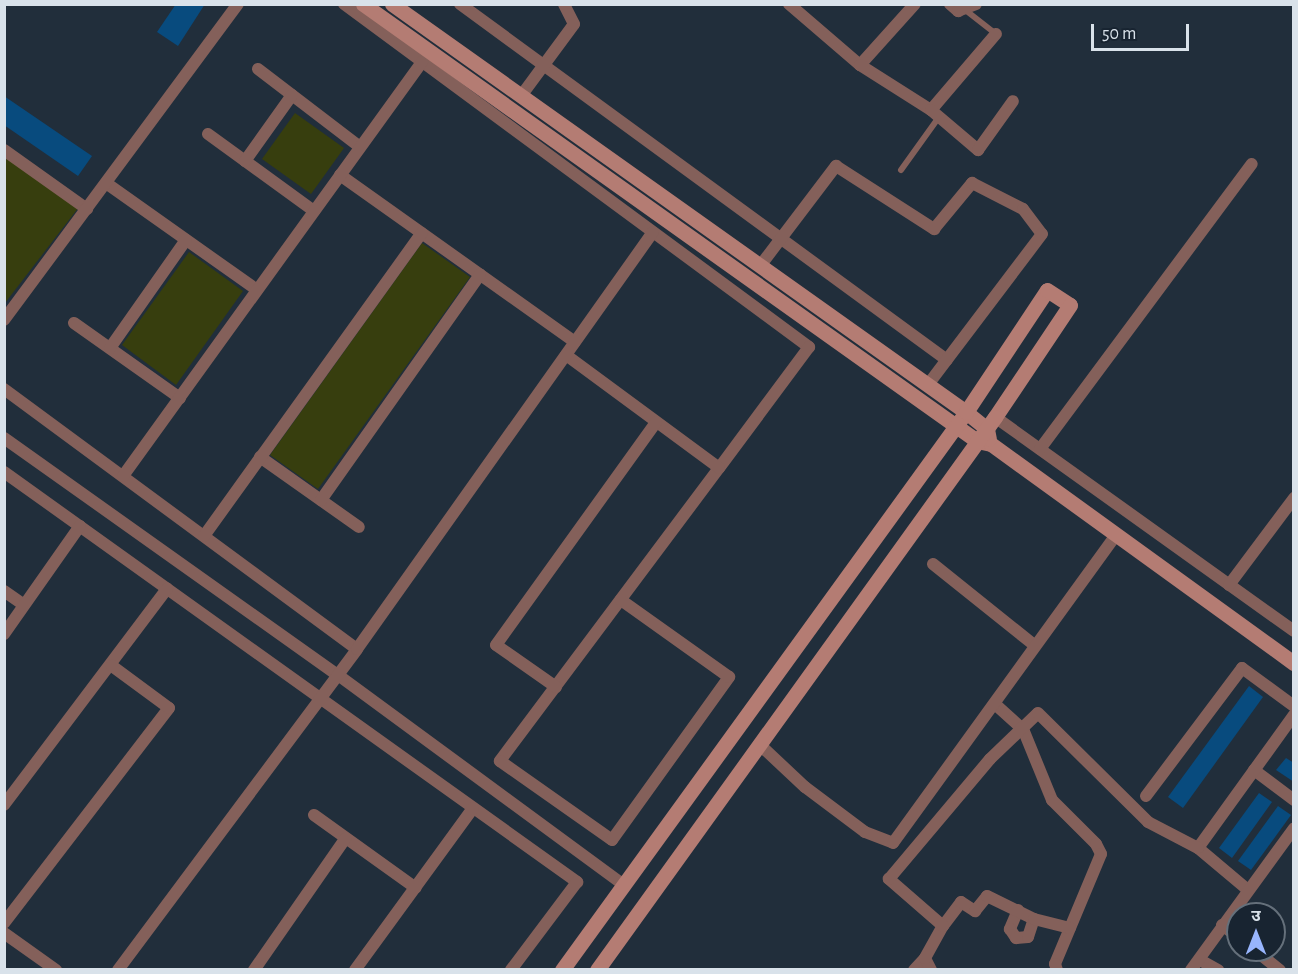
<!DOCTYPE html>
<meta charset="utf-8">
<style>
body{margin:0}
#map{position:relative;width:1298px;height:974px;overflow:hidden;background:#212e3b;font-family:"Alegreya Sans","Noto Sans Devanagari",sans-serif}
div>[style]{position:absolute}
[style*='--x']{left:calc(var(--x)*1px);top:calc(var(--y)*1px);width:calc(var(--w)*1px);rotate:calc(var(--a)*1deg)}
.green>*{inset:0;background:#373e0e}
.building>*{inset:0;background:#084b7e}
.lane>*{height:6px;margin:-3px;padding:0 3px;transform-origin:3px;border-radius:3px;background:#84605a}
.street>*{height:12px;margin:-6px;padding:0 6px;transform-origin:6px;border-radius:6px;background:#84605a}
.secondary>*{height:15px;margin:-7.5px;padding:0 7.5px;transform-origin:7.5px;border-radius:7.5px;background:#b47c73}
span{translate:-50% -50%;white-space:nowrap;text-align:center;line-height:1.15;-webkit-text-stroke:4.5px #182431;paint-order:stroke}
.frame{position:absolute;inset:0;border:6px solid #d9e2ea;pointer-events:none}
.north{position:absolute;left:1226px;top:902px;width:60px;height:60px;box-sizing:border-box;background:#182431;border:2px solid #65707b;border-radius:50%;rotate:0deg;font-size:16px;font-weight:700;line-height:24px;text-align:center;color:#d9e2ea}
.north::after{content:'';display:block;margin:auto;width:21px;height:27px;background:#98b5fd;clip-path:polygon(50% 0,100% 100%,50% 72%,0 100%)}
.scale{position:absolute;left:1091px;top:24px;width:98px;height:27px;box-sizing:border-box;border:3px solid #d9e2ea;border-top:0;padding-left:8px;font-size:18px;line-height:21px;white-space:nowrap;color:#d9e2ea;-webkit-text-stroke:4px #182431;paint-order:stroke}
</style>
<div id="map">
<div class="green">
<i style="clip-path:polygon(295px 113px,344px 148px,311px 194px,262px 159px)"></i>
<i style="clip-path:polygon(5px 151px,82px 203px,5px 303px)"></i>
<i style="clip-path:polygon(422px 243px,470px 277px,318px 489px,270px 455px)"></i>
<i style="clip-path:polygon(189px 252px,243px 291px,176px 385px,122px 345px)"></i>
</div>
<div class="building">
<i style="clip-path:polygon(176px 4px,205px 4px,178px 46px,157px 32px)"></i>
<i style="clip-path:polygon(4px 96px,92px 156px,78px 176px,4px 125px)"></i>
<i style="clip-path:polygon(1249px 686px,1263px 697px,1183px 808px,1168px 797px)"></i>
<i style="clip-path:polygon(1286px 758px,1294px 763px,1294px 782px,1276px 770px)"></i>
<i style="clip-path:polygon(1259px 793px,1272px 802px,1232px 858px,1219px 848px)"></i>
<i style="clip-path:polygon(1278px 806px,1291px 815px,1251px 870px,1238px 861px)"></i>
</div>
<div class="lane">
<i style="--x:964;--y:9;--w:41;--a:38"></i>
<i style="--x:901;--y:170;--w:65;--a:-54.4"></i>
</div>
<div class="street">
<i style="--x:344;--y:4;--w:578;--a:36.41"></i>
<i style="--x:809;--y:347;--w:151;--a:126.6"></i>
<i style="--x:719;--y:468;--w:366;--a:126.8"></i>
<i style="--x:500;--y:761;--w:137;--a:35.2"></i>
<i style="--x:612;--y:840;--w:201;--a:-54.3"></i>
<i style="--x:729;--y:677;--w:133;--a:-144.5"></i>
<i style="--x:460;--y:4;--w:603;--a:36.17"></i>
<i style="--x:789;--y:4;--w:94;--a:40.7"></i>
<i style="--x:860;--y:65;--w:82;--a:-48"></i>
<i style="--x:950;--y:4;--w:11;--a:41"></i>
<i style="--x:958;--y:11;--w:19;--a:-21"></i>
<i style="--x:860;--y:65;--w:84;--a:32.4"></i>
<i style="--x:931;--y:110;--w:100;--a:-49.5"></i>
<i style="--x:258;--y:69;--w:128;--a:37.4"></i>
<i style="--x:521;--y:96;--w:89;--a:-53.6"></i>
<i style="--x:574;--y:24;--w:22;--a:-117"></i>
<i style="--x:931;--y:110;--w:62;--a:40.4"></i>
<i style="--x:978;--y:150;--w:60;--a:-54.5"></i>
<i style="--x:208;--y:134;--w:131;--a:36"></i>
<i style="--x:4;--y:150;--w:102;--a:35.4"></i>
<i style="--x:245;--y:161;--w:81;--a:-54.5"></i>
<i style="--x:340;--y:175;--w:288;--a:35.4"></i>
<i style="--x:106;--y:183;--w:185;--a:35.3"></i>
<i style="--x:760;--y:266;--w:126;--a:-52.8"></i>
<i style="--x:836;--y:166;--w:117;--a:32.7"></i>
<i style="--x:934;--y:229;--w:60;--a:-50.4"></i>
<i style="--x:972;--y:183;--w:57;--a:27"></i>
<i style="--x:1023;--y:209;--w:31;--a:53"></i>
<i style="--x:1042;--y:234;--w:189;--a:127.1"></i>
<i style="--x:4;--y:320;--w:393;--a:-53.5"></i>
<i style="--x:74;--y:323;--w:130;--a:35.3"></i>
<i style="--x:110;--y:348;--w:132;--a:-54.9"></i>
<i style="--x:566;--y:355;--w:190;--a:36.4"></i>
<i style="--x:4;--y:389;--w:438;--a:36.4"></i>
<i style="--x:995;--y:417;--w:368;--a:35.6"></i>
<i style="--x:4;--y:438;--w:410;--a:35.4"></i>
<i style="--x:338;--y:675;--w:353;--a:36.3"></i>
<i style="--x:1040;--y:449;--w:355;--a:-53.4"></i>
<i style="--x:260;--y:457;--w:121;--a:35.3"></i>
<i style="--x:4;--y:472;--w:705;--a:35.58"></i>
<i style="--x:577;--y:882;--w:110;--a:126.9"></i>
<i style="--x:123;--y:476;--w:511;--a:-54.16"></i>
<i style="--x:321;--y:500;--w:276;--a:-54.8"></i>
<i style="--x:204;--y:536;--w:373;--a:-54.3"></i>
<i style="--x:933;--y:564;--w:129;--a:38.7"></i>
<i style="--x:1229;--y:585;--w:109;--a:-53.2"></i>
<i style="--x:4;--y:591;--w:24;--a:35"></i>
<i style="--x:4;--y:634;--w:132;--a:-54.9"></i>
<i style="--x:556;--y:687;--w:73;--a:-145"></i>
<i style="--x:496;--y:645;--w:274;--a:-54.3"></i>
<i style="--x:996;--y:705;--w:36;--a:42"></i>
<i style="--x:1023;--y:729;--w:77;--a:67.8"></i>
<i style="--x:1052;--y:800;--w:62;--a:45"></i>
<i style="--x:1096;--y:844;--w:11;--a:63"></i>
<i style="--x:1101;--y:854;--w:119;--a:112.7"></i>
<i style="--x:1055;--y:964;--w:6;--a:72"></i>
<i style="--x:759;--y:744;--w:63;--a:43.1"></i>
<i style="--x:805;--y:787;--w:75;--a:36.9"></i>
<i style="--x:865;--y:832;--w:30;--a:21"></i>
<i style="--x:893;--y:843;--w:380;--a:-54.1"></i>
<i style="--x:1254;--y:770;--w:50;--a:36.9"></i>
<i style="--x:1146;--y:796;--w:160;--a:-53.1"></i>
<i style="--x:1242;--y:668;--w:64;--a:36.2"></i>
<i style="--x:4;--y:805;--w:271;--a:-53"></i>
<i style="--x:314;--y:815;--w:125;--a:35.6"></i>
<i style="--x:1248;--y:890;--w:65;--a:-140"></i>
<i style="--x:1198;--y:848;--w:164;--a:-54.2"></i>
<i style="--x:1018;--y:910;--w:21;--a:113"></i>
<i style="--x:1010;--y:929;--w:11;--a:56"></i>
<i style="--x:1016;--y:938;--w:12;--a:-5"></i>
<i style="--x:1028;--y:937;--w:19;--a:-72"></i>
<i style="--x:4;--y:923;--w:271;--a:-52.5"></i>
<i style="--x:169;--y:708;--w:71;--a:-143.6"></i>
<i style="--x:1222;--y:925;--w:20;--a:37"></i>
<i style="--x:943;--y:926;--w:30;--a:-53"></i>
<i style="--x:961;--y:902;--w:17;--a:33"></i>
<i style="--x:975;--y:911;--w:19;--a:-51"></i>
<i style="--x:987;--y:896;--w:52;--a:26.1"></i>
<i style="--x:1034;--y:919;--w:37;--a:14"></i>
<i style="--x:4;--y:933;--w:64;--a:35.4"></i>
<i style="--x:1255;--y:950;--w:32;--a:39"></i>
<i style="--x:1200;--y:960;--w:21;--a:29"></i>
<i style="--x:118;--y:970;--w:400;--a:-53.3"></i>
<i style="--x:357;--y:649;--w:511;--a:-54.63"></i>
<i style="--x:254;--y:970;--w:160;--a:-55.2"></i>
<i style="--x:355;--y:970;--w:200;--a:-53.9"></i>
<i style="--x:914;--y:970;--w:16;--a:-47"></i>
<i style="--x:931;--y:970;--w:13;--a:-117"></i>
<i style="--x:925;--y:958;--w:37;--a:-61"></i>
<i style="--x:943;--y:926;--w:72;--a:-139"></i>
<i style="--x:889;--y:879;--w:157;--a:-49.9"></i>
<i style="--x:990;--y:759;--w:66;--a:-43.8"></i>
<i style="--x:1038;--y:713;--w:155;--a:44.7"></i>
<i style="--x:1148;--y:822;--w:56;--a:27.5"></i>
<i style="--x:1191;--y:970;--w:175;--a:-54"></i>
</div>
<div class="secondary">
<i style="--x:363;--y:4;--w:754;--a:35.44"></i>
<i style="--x:977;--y:441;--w:14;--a:12"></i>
<i style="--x:991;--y:444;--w:374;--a:35.9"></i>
<i style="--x:392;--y:4;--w:704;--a:35.41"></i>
<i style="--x:966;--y:412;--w:27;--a:39"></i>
<i style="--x:987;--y:429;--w:10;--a:79"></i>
<i style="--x:562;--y:970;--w:689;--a:-54.09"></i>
<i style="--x:966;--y:412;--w:146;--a:-56.4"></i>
<i style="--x:1047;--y:290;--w:27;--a:33"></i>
<i style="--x:1070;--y:305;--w:135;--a:123.8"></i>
<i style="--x:995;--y:417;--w:681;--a:125.74"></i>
</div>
<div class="frame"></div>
<div class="north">उ</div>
<div class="scale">50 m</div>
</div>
